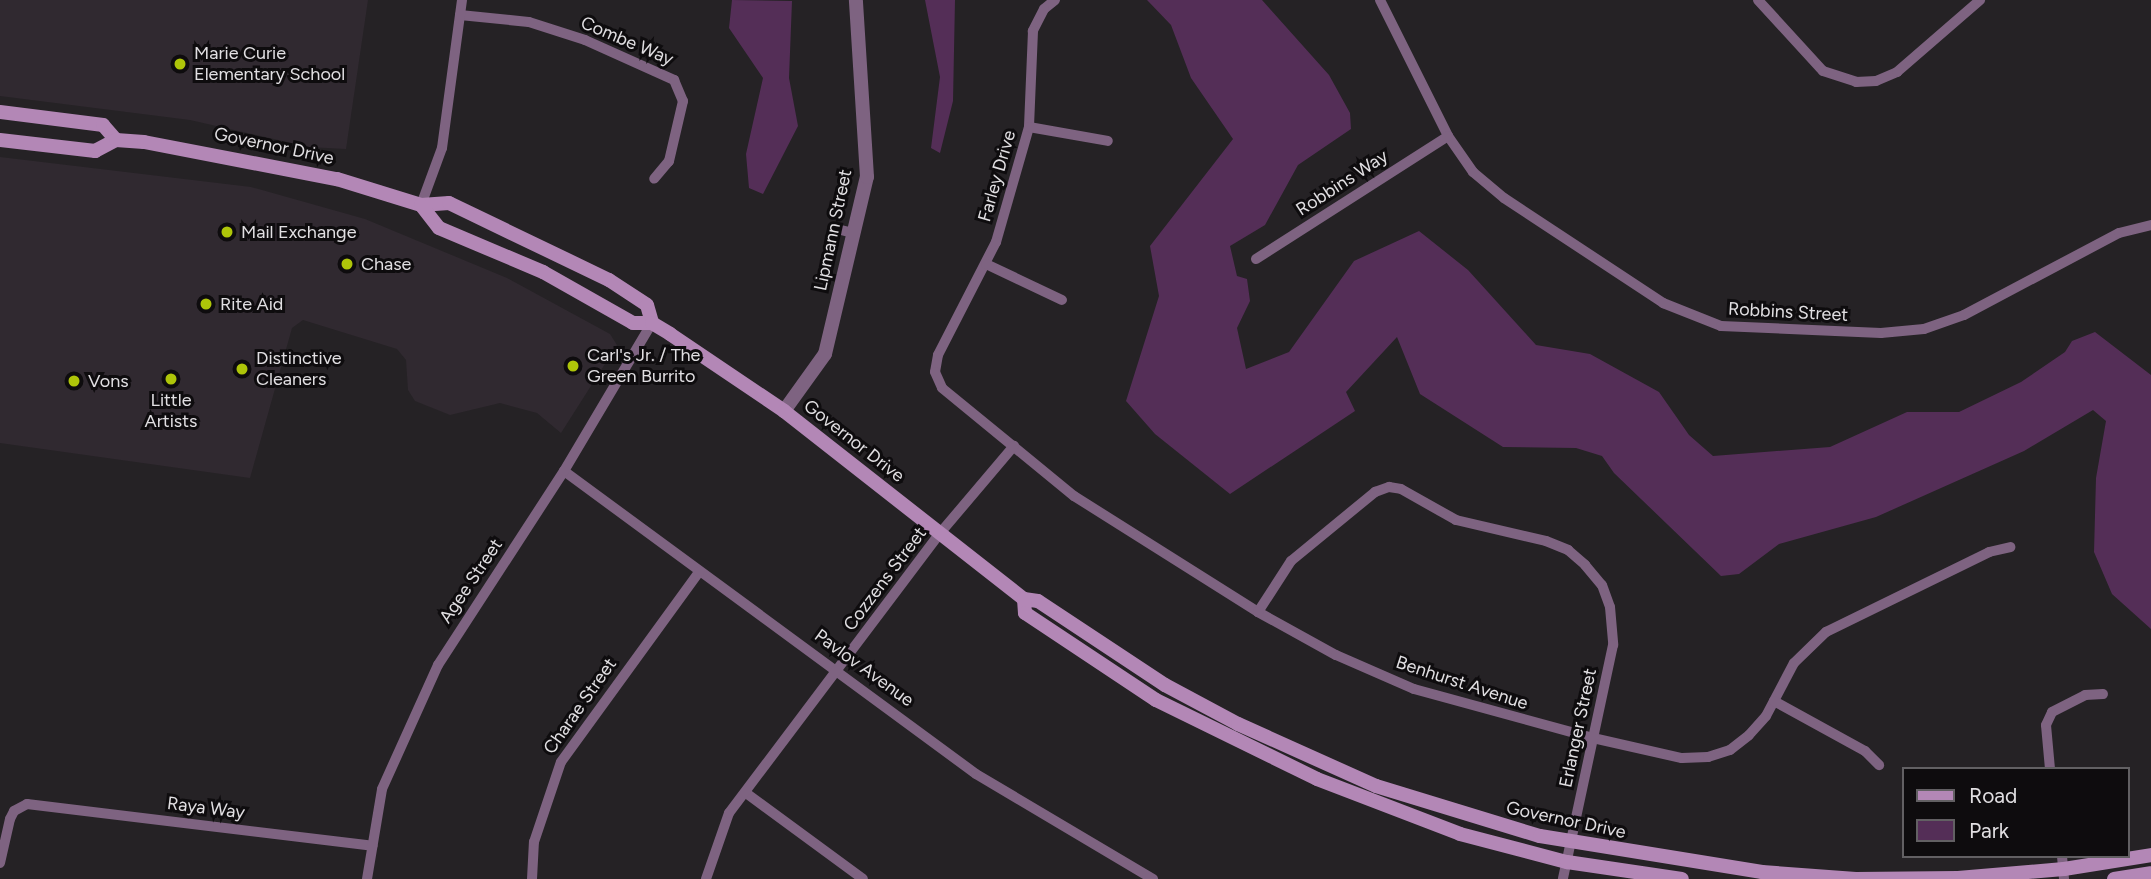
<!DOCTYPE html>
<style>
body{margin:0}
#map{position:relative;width:2151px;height:879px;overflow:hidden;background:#252225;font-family:Figtree,sans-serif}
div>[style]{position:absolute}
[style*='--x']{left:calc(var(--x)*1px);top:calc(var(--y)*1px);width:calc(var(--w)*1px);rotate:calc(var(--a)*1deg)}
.built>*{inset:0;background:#302930}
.green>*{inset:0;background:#542e57}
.minor>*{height:10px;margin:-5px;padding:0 5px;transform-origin:5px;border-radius:5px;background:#7e6381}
.tertiary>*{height:14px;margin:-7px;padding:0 7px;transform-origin:7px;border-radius:7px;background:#7e6381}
.secondary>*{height:14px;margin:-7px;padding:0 7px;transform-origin:7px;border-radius:7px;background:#b387b6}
.dots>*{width:19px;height:19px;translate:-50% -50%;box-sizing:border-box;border:4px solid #0e0c0e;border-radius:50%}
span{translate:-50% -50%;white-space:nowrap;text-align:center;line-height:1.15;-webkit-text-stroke:6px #0e0c0e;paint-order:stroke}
.street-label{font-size:18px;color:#e1dfe2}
.poi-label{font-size:18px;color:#e1dfe2}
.left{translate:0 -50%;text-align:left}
.legend{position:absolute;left:1902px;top:767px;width:228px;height:91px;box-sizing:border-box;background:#0e0c0e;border:2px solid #626063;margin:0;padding:9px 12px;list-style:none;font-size:21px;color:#e1dfe2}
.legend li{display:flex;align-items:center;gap:14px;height:35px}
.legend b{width:35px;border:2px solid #626063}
</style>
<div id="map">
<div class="built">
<i style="clip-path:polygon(0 0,368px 0,346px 149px,309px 147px,190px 120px,0 96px)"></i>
<i style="clip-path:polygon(0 157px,251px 187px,365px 219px,507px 278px,610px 334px,617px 345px,561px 433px,537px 413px,500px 403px,450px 415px,415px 401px,408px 390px,406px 360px,397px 349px,303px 320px,292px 328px,250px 478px,0 443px)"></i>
</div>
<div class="green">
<i style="clip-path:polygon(732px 0,792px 1px,789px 78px,798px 126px,763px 194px,749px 188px,746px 154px,763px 78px,729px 28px)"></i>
<i style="clip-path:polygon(925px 0,955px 0,953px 101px,940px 153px,931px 148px,940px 77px)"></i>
<i style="clip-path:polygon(1147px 0,1262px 0,1329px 75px,1350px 113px,1351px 129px,1298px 165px,1265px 225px,1230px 246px,1237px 276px,1247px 279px,1250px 301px,1237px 328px,1246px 369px,1289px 352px,1354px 261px,1419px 231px,1468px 270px,1536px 345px,1590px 354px,1659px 392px,1689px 435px,1713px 456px,1830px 447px,1907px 412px,1959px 412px,2021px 382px,2065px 352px,2072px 341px,2095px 332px,2151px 375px,2151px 629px,2112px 594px,2094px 552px,2096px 478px,2106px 421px,2093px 410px,2024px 451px,1876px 517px,1779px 544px,1739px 574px,1721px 576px,1614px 473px,1602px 456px,1576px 448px,1503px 447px,1420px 394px,1397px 337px,1346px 392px,1355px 411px,1230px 494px,1155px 434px,1126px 401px,1159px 296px,1150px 246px,1233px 139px,1191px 78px,1171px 25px)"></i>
</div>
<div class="minor">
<i style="--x:1055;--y:0;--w:14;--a:141"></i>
<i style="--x:1044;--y:9;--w:25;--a:117"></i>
<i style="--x:1033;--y:31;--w:96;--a:92.4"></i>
<i style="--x:1029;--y:127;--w:120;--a:106"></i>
<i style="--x:996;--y:242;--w:127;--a:117.2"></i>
<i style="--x:938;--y:355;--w:17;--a:100"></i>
<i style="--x:935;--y:372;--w:17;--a:66"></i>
<i style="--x:942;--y:388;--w:171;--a:39.3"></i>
<i style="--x:1074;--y:496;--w:218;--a:32.2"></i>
<i style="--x:1258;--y:612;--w:89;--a:28.9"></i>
<i style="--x:1336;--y:655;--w:85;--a:23.6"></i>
<i style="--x:1414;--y:689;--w:186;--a:15.3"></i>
<i style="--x:1593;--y:738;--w:91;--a:12.7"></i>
<i style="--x:1682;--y:758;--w:26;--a:-2"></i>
<i style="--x:1708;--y:757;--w:23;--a:-18"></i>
<i style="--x:1730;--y:750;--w:24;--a:-38"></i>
<i style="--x:1749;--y:735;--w:25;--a:-48"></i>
<i style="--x:1766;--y:716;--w:60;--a:-62.2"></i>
<i style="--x:1794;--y:663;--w:45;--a:-44.1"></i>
<i style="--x:1826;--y:632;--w:182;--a:-26.1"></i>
<i style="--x:1989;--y:552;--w:22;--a:-13"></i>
<i style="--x:1380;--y:0;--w:152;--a:63.4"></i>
<i style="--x:1448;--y:136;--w:44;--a:55.2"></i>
<i style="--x:1473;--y:172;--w:40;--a:40"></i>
<i style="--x:1504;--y:198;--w:191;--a:33.4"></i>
<i style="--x:1663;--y:303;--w:62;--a:21.6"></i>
<i style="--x:1721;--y:326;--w:160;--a:2.5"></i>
<i style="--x:1881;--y:333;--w:43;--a:-5.3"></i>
<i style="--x:1924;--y:329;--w:42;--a:-19.3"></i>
<i style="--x:1964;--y:315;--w:175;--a:-27.9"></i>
<i style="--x:2119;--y:233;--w:33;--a:-14"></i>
<i style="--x:1758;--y:0;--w:96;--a:47.5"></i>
<i style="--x:1823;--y:71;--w:35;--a:18"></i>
<i style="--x:1856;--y:82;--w:20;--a:-3"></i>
<i style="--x:1876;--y:81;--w:23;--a:-23"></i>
<i style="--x:1897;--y:72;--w:110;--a:-40.9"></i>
<i style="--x:460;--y:15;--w:69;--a:5.8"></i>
<i style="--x:529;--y:22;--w:59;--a:17.8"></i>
<i style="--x:585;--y:40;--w:98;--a:24.2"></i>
<i style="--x:674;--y:80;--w:23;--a:67"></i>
<i style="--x:683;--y:101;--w:62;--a:103.1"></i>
<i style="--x:669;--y:161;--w:23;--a:130"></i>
<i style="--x:1029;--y:127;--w:80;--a:10"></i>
<i style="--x:421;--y:205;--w:61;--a:-69.8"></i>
<i style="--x:442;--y:148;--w:149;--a:-82.3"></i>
<i style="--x:837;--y:229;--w:16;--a:14"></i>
<i style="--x:1256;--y:259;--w:228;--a:-32.6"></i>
<i style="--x:986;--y:264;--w:84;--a:25.3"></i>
<i style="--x:564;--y:471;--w:511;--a:36.33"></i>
<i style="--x:976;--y:774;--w:206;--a:30.7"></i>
<i style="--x:1258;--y:612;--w:61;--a:-57.1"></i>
<i style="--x:1291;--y:561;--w:109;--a:-39.4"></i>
<i style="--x:1375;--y:492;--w:15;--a:-20"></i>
<i style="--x:1389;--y:487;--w:12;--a:9"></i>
<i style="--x:1401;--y:489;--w:63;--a:29.4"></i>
<i style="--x:1456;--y:520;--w:92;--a:13.1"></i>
<i style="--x:1546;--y:541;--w:24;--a:22"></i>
<i style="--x:1568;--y:550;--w:23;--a:41"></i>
<i style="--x:1585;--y:565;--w:26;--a:50"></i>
<i style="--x:1602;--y:585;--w:23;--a:70"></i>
<i style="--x:1610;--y:607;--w:38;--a:85"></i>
<i style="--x:1613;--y:645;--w:239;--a:102.1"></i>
<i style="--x:1774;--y:701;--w:104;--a:28.8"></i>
<i style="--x:1865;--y:751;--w:20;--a:45"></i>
<i style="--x:2050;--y:769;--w:44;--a:-95.2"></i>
<i style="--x:2046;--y:725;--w:14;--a:-65"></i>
<i style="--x:2052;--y:712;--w:37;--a:-27"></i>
<i style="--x:2085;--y:695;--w:18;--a:-3"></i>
<i style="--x:746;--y:793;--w:145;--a:36.3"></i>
<i style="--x:2062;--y:856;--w:23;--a:85"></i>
<i style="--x:0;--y:863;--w:45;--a:-77.2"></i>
<i style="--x:10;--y:819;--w:9;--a:-63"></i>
<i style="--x:14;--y:811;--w:15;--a:-28"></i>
<i style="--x:27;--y:804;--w:348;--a:6.9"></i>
<i style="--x:367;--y:879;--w:91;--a:-80.5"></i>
<i style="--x:382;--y:789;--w:136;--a:-65.7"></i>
<i style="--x:438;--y:665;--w:231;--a:-57"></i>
<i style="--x:564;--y:471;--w:172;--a:-59.3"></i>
<i style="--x:532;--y:879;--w:37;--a:-87"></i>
<i style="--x:534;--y:842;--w:84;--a:-71.4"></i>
<i style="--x:561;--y:762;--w:235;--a:-54"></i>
<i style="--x:706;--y:879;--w:70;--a:-70.8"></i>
<i style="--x:729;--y:813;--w:352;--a:-53"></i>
<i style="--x:941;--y:532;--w:113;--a:-49.7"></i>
</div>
<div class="tertiary">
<i style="--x:784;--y:411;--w:70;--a:-54.3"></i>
<i style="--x:825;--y:354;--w:182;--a:-76.7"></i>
<i style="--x:867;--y:177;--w:177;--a:-93.6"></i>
</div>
<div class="secondary">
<i style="--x:0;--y:112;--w:104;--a:7.2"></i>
<i style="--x:103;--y:125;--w:20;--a:49"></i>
<i style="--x:0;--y:140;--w:96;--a:6.6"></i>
<i style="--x:95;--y:151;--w:24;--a:-28"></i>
<i style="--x:116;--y:140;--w:28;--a:4"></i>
<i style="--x:144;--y:142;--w:197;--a:10.9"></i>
<i style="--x:337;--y:179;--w:88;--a:17.2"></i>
<i style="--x:421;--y:205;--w:28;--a:-4"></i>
<i style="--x:449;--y:203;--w:178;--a:25.7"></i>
<i style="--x:609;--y:280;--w:45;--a:33.3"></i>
<i style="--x:647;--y:305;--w:19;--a:74"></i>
<i style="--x:421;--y:205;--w:29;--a:52"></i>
<i style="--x:439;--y:228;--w:113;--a:22.9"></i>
<i style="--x:543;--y:272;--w:103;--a:29.5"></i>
<i style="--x:633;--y:323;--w:19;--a:0"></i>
<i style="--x:652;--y:323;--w:21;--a:31"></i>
<i style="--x:670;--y:334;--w:138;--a:34"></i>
<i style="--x:784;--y:411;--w:305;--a:38.1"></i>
<i style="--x:1024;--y:599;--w:14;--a:8"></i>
<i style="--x:1038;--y:601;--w:152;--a:33.5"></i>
<i style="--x:1165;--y:685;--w:83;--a:28.1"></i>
<i style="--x:1238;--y:724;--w:151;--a:24.2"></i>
<i style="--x:1376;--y:786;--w:171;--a:17"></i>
<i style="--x:1540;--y:836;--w:225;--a:9.2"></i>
<i style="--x:1762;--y:872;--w:94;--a:4.3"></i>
<i style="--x:1856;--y:879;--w:102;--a:-0.6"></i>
<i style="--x:1958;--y:878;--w:106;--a:-4.9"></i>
<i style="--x:2064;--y:869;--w:88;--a:-9.1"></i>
<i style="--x:1024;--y:599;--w:14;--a:86"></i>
<i style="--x:1025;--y:613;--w:157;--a:33.6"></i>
<i style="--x:1156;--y:700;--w:179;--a:26.1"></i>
<i style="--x:1317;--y:779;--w:153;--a:21"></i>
<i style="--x:1460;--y:834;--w:111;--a:14.7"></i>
<i style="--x:1567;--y:862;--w:116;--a:8.4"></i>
<i style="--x:2114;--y:879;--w:37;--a:-9"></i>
</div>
<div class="dots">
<i style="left:180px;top:64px;background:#aec509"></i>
<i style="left:227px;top:232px;background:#aec509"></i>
<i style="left:347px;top:264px;background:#aec509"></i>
<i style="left:206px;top:304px;background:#aec509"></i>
<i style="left:573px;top:366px;background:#aec509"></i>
<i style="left:242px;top:369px;background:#aec509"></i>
<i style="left:171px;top:379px;background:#aec509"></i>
<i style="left:74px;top:381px;background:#aec509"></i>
</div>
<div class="street-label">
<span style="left:627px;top:41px;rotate:23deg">Combe Way</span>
<span style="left:274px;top:146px;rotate:12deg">Governor Drive</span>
<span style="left:997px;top:176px;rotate:-74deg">Farley Drive</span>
<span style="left:1342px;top:183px;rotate:-33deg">Robbins Way</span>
<span style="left:833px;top:230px;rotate:-78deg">Lipmann Street</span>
<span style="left:1788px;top:312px;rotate:3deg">Robbins Street</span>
<span style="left:854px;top:441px;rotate:38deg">Governor Drive</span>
<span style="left:885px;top:579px;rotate:-53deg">Cozzens Street</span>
<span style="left:471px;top:581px;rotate:-56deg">Agee Street</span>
<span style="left:864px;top:668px;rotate:36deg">Pavlov Avenue</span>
<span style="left:1462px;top:683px;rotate:18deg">Benhurst Avenue</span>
<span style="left:580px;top:706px;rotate:-55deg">Charae Street</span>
<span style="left:1578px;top:728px;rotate:-78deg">Erlanger Street</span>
<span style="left:206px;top:808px;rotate:7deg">Raya Way</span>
<span style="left:1566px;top:820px;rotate:12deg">Governor Drive</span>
</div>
<div class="poi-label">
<span class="left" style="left:194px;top:64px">Marie Curie<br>Elementary School</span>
<span class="left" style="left:241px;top:232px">Mail Exchange</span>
<span class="left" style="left:361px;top:264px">Chase</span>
<span class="left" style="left:220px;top:304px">Rite Aid</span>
<span class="left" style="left:587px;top:366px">Carl's Jr. / The<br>Green Burrito</span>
<span class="left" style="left:256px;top:369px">Distinctive<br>Cleaners</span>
<span class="left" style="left:88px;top:381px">Vons</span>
<span style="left:171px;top:411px">Little<br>Artists</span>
</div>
<ul class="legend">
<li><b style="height:9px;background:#b387b6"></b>Road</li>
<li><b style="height:19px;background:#542e57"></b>Park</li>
</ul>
</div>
